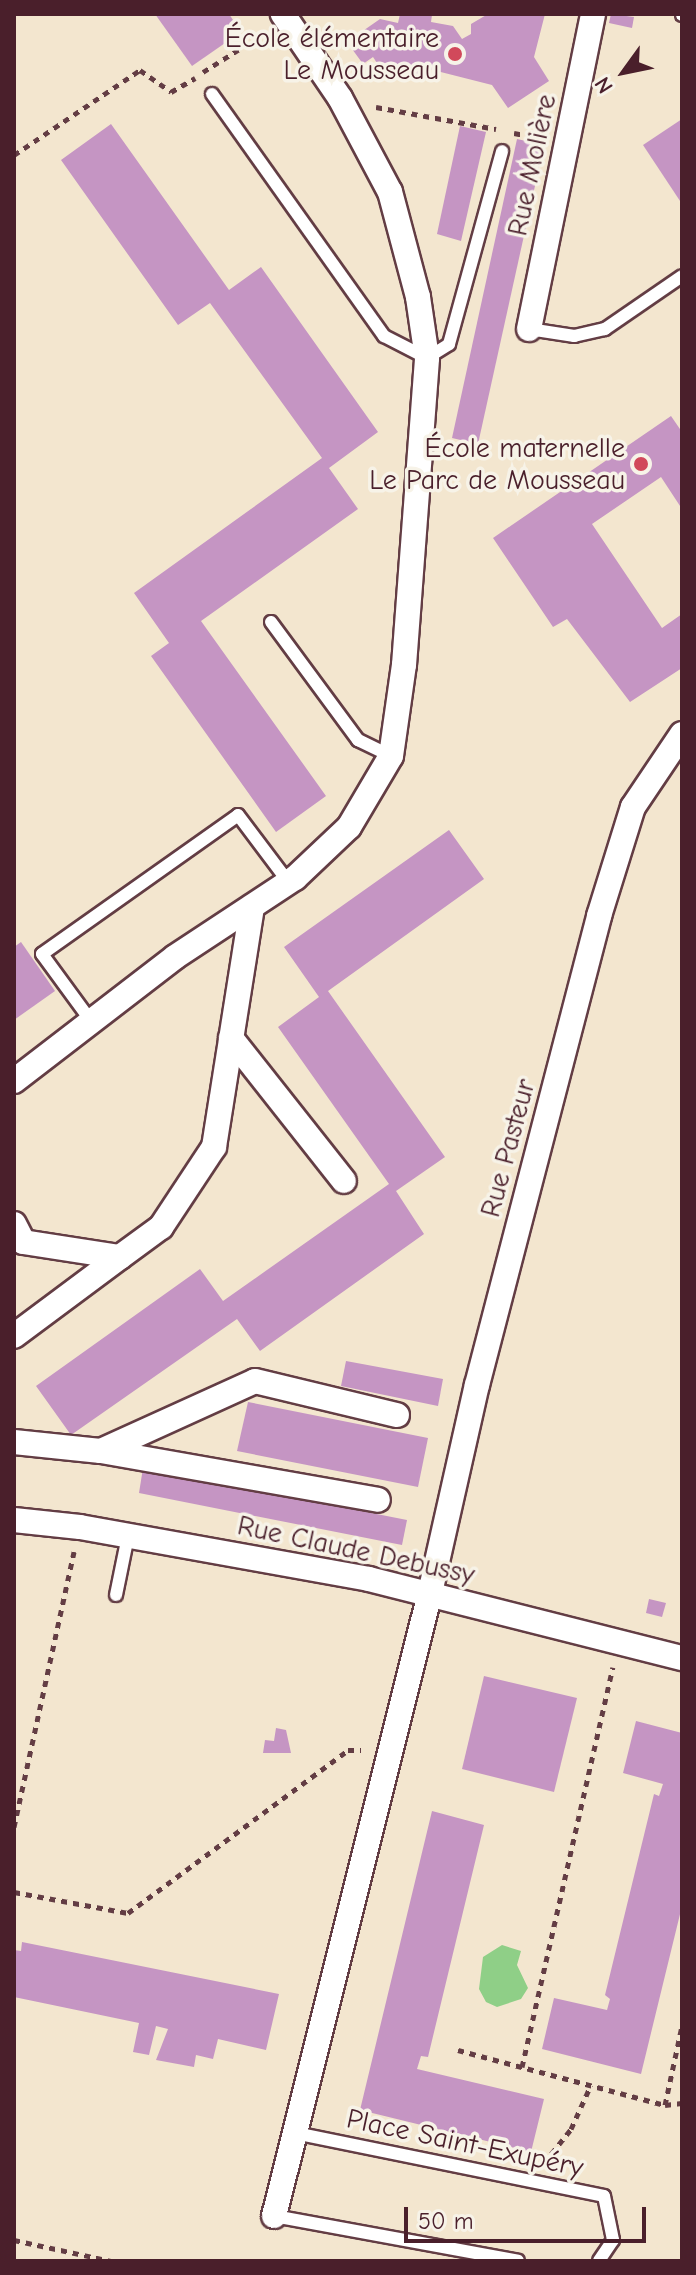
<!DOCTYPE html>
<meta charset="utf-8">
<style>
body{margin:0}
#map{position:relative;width:696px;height:2275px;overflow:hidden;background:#f3e6cf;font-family:"Comic Neue",sans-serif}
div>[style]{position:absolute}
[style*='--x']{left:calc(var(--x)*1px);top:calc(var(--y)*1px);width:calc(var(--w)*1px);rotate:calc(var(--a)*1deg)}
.green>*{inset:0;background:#8fcf87}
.building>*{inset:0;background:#c595c3}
.path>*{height:5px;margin-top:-2.5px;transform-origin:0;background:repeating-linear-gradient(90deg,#633d44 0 6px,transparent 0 12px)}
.roads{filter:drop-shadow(2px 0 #633d44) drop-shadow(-2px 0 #633d44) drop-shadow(0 2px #633d44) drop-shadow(0 -2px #633d44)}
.service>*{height:12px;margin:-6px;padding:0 6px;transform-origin:6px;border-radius:6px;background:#fff}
.minor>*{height:24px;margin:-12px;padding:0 12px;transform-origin:12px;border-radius:12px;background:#fff}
.dots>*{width:22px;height:22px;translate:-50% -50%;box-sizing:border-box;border:4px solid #f7f3e8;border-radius:50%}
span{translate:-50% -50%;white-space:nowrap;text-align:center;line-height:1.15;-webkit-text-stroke:7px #f7f3e8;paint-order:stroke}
.poi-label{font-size:28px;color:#4a1f2b}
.right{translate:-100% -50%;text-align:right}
.street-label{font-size:28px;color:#4a1f2b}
.frame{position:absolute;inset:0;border:16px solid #4a1f2b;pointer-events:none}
.north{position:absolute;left:584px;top:32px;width:80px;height:80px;-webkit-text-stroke:6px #f7f3e8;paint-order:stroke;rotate:237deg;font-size:22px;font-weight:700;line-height:32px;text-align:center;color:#4a1f2b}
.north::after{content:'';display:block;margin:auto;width:28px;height:36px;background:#4a1f2b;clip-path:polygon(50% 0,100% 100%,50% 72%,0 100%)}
.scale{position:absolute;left:404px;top:2207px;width:242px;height:36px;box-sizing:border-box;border:4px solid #4a1f2b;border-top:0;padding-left:10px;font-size:24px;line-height:28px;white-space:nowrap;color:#4a1f2b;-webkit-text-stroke:6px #f7f3e8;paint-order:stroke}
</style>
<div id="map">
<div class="green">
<i style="clip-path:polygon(502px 1945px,521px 1951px,517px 1965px,528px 1988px,521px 1999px,497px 2007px,486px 2002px,479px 1989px,483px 1957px)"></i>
</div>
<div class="building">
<i style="clip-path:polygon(155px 14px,229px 14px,241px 32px,192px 66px)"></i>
<i style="clip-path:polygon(400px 14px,432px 15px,431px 22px,453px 26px,462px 39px,471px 34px,471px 24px,488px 14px,545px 14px,534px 57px,549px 81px,508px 108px,492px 85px,421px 67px,417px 78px,381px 69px,373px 57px,363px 64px,347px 42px,380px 19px,398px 23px)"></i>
<i style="clip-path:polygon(611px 14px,634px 17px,632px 28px,609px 23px)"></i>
<i style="clip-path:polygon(682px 119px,682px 204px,643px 145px)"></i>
<i style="clip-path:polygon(111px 124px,229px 290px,261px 267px,378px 432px,329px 468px,358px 509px,201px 621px,326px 796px,276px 832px,151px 656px,169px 643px,134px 593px,322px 458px,210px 303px,178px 325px,61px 160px)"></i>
<i style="clip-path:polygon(460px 126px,486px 132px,461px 241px,437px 234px)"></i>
<i style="clip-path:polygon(517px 139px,544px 145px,478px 444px,452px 438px)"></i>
<i style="clip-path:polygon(671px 416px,682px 432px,682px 509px,661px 477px,592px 524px,662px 628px,682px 614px,682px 668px,630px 702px,567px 619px,553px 627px,493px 538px)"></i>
<i style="clip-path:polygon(449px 830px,484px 879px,328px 991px,445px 1157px,396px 1191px,424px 1234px,260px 1351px,237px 1319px,71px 1435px,36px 1386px,200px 1269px,223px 1301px,389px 1184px,278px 1027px,319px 997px,284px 947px)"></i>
<i style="clip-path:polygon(21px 942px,55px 991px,14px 1020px,14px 947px)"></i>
<i style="clip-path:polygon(346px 1361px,443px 1379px,438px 1406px,341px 1386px)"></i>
<i style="clip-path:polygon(248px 1402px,428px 1438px,418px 1487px,237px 1451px)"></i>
<i style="clip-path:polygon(143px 1468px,407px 1520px,402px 1545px,139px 1493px)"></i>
<i style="clip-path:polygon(649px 1599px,666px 1603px,662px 1617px,646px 1613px)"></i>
<i style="clip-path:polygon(484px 1676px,577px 1698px,554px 1792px,462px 1769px)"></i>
<i style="clip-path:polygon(636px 1721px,682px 1733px,682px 1906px,641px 2074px,542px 2049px,554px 1998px,607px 2010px,610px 1999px,605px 1995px,654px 1794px,659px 1796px,663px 1784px,623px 1773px)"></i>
<i style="clip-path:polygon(276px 1728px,286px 1730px,291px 1753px,263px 1753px,265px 1740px,274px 1741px)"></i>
<i style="clip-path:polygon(432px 1811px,484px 1825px,428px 2057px,421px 2056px,417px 2069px,544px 2099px,531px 2152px,360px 2110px)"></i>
<i style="clip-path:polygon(22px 1942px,279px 1994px,266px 2050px,218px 2039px,213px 2059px,196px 2055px,194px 2067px,156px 2060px,168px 2029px,156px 2026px,149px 2055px,133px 2052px,139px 2023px,14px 1997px,14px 1950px,21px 1951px)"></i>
</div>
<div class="path">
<i style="--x:203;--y:72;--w:73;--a:-32.2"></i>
<i style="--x:376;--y:107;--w:122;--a:10.4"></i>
<i style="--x:514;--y:133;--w:25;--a:11"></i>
<i style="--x:14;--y:155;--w:152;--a:-34"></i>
<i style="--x:140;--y:70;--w:38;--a:35"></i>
<i style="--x:171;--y:92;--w:28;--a:-30"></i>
<i style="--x:14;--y:1827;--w:282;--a:-77.7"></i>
<i style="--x:14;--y:1892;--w:116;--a:10.4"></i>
<i style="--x:128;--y:1913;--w:274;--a:-36.5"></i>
<i style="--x:348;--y:1750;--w:13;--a:0"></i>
<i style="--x:458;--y:2050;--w:214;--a:14.9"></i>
<i style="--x:665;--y:2105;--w:17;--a:-7"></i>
<i style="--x:522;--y:2067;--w:410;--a:-77.2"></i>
<i style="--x:665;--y:2105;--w:81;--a:-77.9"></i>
<i style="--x:544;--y:2163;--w:43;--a:-51.5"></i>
<i style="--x:571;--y:2129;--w:48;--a:-65.6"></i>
<i style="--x:14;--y:2240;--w:99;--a:12.2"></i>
</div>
<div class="roads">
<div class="service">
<i style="--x:682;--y:14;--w:1;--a:90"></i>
<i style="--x:212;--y:94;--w:297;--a:54.6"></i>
<i style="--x:384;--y:336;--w:48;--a:27.1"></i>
<i style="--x:427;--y:358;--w:26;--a:-32"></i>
<i style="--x:449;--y:344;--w:200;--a:-74.6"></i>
<i style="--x:529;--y:329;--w:46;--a:8.8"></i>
<i style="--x:574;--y:336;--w:32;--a:-13"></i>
<i style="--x:605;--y:329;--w:93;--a:-34.5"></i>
<i style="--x:271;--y:622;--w:147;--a:53.6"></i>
<i style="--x:358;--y:740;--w:37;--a:26"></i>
<i style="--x:91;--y:1021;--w:83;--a:-126.2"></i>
<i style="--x:42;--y:954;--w:240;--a:-35.3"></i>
<i style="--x:238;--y:815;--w:85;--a:53.1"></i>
<i style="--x:116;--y:1595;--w:60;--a:-78.5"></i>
<i style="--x:295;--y:2133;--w:315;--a:11.5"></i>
<i style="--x:604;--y:2196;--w:45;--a:78.4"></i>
<i style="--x:613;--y:2240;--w:25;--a:124"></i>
<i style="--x:274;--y:2216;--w:248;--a:10.4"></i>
</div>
<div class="minor">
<i style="--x:529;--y:329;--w:321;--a:-78.5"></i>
<i style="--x:231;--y:1038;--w:182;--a:51.7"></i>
<i style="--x:14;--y:1081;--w:203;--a:-37.6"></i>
<i style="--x:175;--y:957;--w:144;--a:-33.4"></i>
<i style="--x:295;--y:878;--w:74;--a:-43.4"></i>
<i style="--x:349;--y:827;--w:82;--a:-59.4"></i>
<i style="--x:391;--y:756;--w:92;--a:-81.9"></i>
<i style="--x:404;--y:665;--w:308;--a:-85.7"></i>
<i style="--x:427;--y:358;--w:62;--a:-98.4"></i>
<i style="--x:418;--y:297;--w:109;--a:-104.9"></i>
<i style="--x:390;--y:192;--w:106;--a:-118"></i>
<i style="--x:340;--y:98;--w:102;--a:-124.2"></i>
<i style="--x:14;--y:1224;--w:20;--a:63"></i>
<i style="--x:23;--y:1242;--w:98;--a:8.8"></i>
<i style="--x:120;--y:1257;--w:51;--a:-36.2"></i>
<i style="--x:161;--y:1227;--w:96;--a:-56.5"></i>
<i style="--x:214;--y:1147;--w:243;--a:-81"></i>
<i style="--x:14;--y:1336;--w:132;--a:-36.7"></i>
<i style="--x:14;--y:1442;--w:87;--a:5.9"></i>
<i style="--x:101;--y:1451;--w:281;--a:10"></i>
<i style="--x:101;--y:1451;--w:169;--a:-24.4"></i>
<i style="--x:255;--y:1381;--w:146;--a:13.5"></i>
<i style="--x:14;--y:1520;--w:66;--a:6.1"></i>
<i style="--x:80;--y:1527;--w:294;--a:10.2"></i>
<i style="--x:369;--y:1579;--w:323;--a:14.2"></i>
<i style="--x:274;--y:2216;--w:642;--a:-75.94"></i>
<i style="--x:430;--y:1593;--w:213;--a:-77.3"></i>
<i style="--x:477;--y:1385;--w:485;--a:-75.4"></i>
<i style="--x:599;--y:916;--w:114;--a:-72.7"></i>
<i style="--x:633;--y:807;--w:88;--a:-56.1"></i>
</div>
</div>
<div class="dots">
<i style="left:455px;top:54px;background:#d1495b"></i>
<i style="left:641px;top:464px;background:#d1495b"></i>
</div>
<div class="poi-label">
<span class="right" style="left:439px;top:54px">École élémentaire<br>Le Mousseau</span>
<span class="right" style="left:625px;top:464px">École maternelle<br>Le Parc de Mousseau</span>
</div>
<div class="street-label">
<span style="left:532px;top:165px;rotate:-78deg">Rue Molière</span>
<span style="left:508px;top:1148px;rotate:-75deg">Rue Pasteur</span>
<span style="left:356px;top:1550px;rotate:12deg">Rue Claude Debussy</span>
<span style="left:465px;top:2143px;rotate:12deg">Place Saint-Exupéry</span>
</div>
<div class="frame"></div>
<div class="north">N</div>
<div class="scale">50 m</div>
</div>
